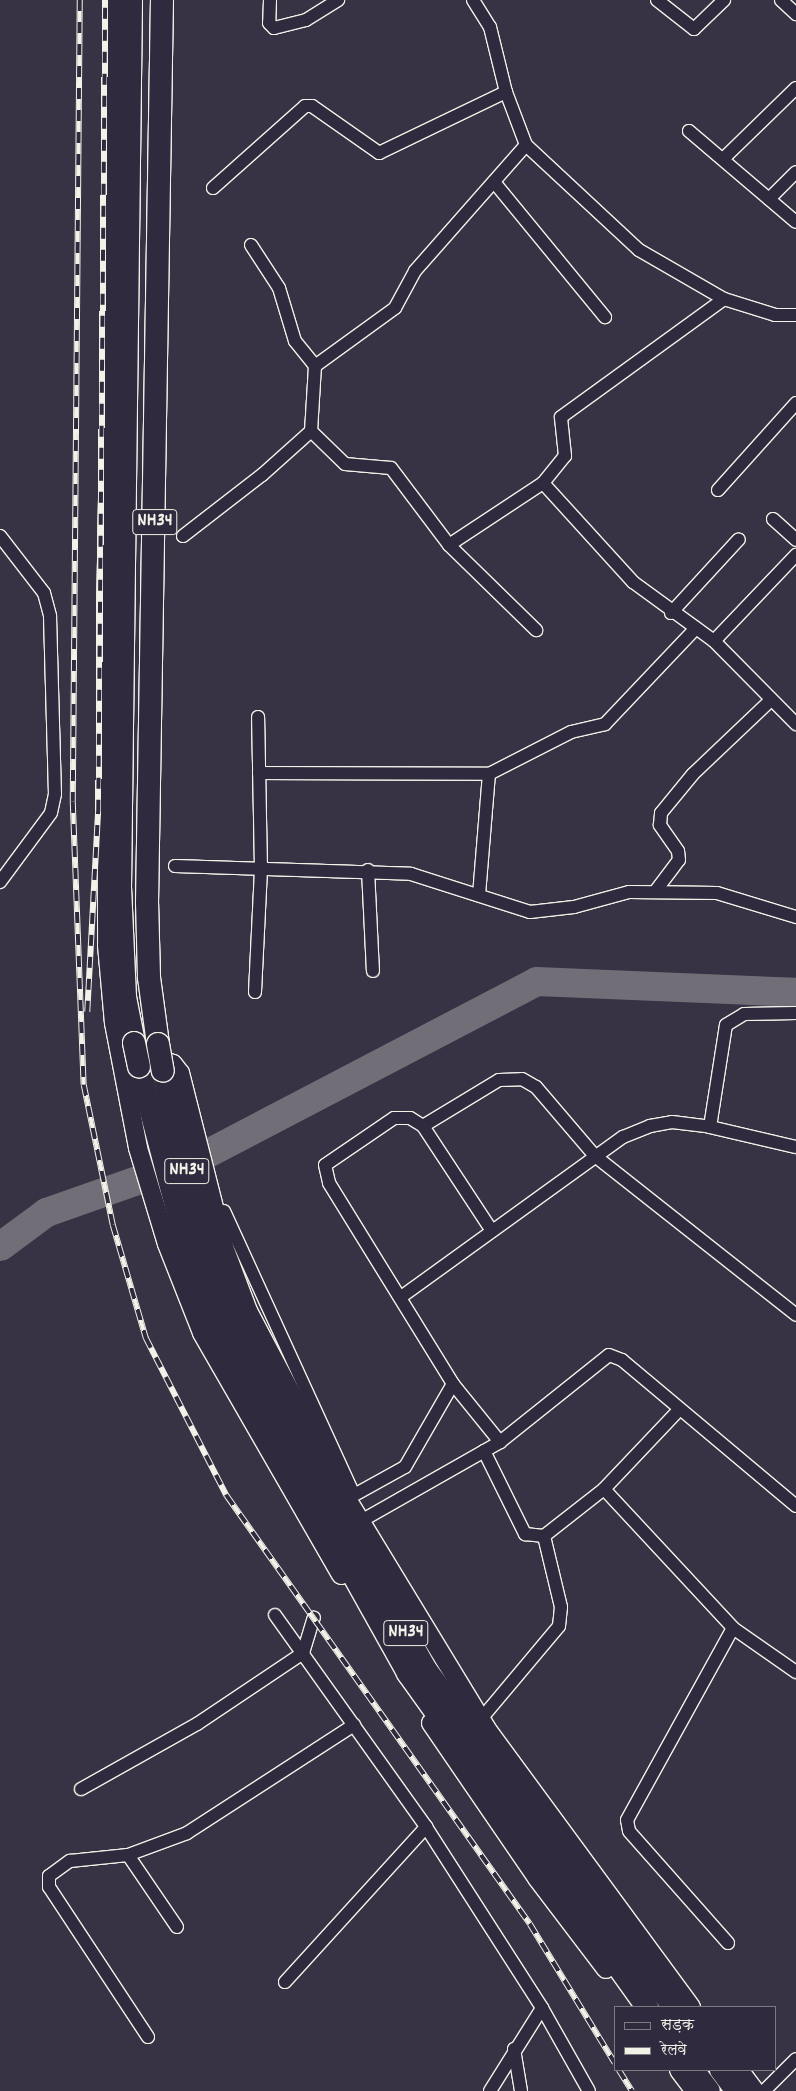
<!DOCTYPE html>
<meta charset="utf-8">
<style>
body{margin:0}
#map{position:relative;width:796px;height:2091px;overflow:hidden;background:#373244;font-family:Dekko,"Playpen Sans Deva",sans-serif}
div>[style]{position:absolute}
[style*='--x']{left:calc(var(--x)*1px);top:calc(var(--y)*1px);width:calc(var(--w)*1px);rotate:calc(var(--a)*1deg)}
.river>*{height:29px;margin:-14.5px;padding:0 14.5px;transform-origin:14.5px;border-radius:14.5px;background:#726e77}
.roads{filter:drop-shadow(1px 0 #f4f1e8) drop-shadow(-1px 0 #f4f1e8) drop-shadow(0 1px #f4f1e8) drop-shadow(0 -1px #f4f1e8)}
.street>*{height:12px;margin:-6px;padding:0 6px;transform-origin:6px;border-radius:6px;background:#2f2a3d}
.secondary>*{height:18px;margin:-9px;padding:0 9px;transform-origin:9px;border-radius:9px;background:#2f2a3d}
.highway>*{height:22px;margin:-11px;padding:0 11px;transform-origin:11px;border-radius:11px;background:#2f2a3d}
.rail>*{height:5.5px;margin-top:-2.75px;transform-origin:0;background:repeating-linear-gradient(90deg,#2f2a3d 0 11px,#f4f1e8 0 22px);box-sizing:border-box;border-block:1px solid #f4f1e8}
.bridges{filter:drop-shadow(1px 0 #f4f1e8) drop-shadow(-1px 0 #f4f1e8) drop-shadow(0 1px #f4f1e8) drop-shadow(0 -1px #f4f1e8)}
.highway-bridge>*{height:22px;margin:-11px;padding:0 11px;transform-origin:11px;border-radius:11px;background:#2f2a3d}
span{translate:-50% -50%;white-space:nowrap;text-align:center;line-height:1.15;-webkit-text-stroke:4px #2f2a3d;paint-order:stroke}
.shield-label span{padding:1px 4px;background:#2f2a3d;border:1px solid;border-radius:4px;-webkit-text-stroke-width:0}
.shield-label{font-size:19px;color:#f4f1e8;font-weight:700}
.legend{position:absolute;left:614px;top:2006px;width:162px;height:65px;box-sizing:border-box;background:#2f2a3d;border:1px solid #7e7a81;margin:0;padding:6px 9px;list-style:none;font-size:15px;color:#f4f1e8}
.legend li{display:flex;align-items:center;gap:10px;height:25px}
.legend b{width:25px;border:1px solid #7e7a81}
</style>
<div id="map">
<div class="river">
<i style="--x:0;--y:1246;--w:57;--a:-36.5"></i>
<i style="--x:46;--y:1212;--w:157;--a:-19.4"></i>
<i style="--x:194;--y:1160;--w:386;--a:-27.6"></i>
<i style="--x:536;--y:981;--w:260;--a:2.4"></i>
</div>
<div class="roads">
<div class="street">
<i style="--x:270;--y:0;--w:23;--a:92"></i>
<i style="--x:269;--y:23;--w:7;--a:45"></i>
<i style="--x:274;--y:28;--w:33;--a:-14"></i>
<i style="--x:306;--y:20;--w:38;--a:-32"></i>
<i style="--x:473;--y:0;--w:32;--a:58"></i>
<i style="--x:490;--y:27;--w:67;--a:76.2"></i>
<i style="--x:506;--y:92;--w:57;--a:69.3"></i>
<i style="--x:526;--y:145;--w:154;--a:42.9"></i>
<i style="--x:639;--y:250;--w:98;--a:30"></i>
<i style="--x:724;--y:299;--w:53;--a:17.4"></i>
<i style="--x:775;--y:315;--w:21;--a:0"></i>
<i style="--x:657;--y:0;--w:47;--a:38.1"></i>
<i style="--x:694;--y:29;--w:42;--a:-44"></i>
<i style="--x:781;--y:0;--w:21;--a:43"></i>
<i style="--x:689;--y:131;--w:140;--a:40.4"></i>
<i style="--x:526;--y:145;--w:168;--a:131.4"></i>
<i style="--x:415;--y:271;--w:42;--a:118.4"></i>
<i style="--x:395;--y:308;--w:99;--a:144.1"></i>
<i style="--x:315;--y:366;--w:65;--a:93.5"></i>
<i style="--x:311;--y:431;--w:47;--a:44.1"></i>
<i style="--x:345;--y:464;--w:46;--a:5"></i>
<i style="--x:391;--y:468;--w:96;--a:53"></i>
<i style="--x:449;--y:545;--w:122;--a:44.3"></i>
<i style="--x:723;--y:159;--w:102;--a:-44.2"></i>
<i style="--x:494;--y:182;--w:175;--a:50.6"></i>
<i style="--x:213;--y:188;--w:123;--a:-41.7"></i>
<i style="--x:305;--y:106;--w:7;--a:0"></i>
<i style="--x:312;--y:106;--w:82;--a:35"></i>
<i style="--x:379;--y:153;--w:141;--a:-25.7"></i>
<i style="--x:769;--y:199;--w:38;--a:-45"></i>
<i style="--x:251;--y:245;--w:51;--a:56.9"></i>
<i style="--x:279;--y:288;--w:55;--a:73.2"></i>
<i style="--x:295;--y:341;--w:32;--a:51"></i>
<i style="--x:543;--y:483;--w:134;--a:47.7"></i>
<i style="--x:633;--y:582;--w:100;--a:36.1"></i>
<i style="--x:714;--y:641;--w:117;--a:45.3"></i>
<i style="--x:718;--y:490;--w:117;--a:-48.1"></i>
<i style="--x:773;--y:519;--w:31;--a:42"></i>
<i style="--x:0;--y:536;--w:72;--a:52.3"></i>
<i style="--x:44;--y:593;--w:24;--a:75"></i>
<i style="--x:50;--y:616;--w:178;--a:88.4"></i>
<i style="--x:55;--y:794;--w:19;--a:102"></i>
<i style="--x:51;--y:813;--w:86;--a:126.5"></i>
<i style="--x:183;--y:536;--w:100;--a:-37.7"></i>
<i style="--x:262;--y:475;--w:66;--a:-41.9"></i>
<i style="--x:449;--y:545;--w:113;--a:-33.4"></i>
<i style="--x:543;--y:483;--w:35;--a:-51"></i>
<i style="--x:565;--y:456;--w:39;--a:-96"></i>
<i style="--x:561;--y:417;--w:201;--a:-35.9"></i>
<i style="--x:671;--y:613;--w:100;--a:-47.4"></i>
<i style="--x:714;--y:641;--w:119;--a:-46.4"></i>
<i style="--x:259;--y:773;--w:230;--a:0.2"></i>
<i style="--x:489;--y:774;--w:92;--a:-27.1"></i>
<i style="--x:571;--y:732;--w:35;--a:-13"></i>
<i style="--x:605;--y:724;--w:132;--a:-46.5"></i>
<i style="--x:175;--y:866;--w:236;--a:1.9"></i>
<i style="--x:411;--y:874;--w:125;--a:17.7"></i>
<i style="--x:530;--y:912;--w:44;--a:-6.5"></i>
<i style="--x:574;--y:907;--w:57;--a:-15.3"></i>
<i style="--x:629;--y:892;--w:88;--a:0.7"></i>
<i style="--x:717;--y:893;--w:83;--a:16.9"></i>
<i style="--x:368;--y:870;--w:101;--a:87.2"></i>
<i style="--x:657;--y:889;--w:36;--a:-53"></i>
<i style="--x:679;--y:860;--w:9;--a:-96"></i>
<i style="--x:678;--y:851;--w:32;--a:-125"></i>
<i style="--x:660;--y:825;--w:12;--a:-85"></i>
<i style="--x:661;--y:813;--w:50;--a:-50.6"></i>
<i style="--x:693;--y:774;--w:108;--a:-43.5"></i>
<i style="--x:479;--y:895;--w:121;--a:-85.3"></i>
<i style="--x:255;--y:992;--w:123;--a:-87.2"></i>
<i style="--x:261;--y:869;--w:152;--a:-91.1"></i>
<i style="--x:423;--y:1126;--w:89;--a:-31.2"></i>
<i style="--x:499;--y:1080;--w:23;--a:-2"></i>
<i style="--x:522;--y:1079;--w:16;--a:30"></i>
<i style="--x:536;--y:1087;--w:91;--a:49.5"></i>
<i style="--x:595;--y:1156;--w:256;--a:38.3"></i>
<i style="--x:710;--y:1127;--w:103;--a:-81.1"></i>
<i style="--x:726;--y:1025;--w:21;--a:-31"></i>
<i style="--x:744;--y:1014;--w:52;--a:-1.1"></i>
<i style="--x:224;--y:1211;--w:308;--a:65.4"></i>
<i style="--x:492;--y:1231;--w:126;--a:-123.3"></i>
<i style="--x:423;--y:1126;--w:15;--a:-148"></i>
<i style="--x:410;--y:1118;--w:16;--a:180"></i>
<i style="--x:394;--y:1118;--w:83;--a:145.7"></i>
<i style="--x:325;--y:1165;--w:18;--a:77"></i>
<i style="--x:329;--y:1183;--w:236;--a:58.3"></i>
<i style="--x:453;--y:1384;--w:75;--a:51"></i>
<i style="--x:401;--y:1297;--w:274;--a:-35.8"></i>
<i style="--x:623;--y:1137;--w:29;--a:-22"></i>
<i style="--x:650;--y:1126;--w:22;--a:-10"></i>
<i style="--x:672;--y:1122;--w:38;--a:7"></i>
<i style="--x:710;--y:1127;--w:88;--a:13.1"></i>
<i style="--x:484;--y:1451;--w:93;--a:63.7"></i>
<i style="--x:525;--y:1534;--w:19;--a:6"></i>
<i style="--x:544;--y:1536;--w:76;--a:-38.1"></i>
<i style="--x:604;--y:1489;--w:190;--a:47.1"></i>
<i style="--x:733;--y:1628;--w:77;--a:34.9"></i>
<i style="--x:604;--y:1489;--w:110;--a:-46.5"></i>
<i style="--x:347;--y:1499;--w:66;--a:-28.9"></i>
<i style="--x:405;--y:1467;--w:96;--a:-60"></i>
<i style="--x:361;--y:1521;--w:160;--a:-29.6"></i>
<i style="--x:500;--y:1442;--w:139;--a:-38.6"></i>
<i style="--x:609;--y:1355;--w:14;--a:21"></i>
<i style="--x:622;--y:1360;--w:227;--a:40"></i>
<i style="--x:275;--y:1615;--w:260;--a:54.5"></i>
<i style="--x:426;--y:1827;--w:215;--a:57.3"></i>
<i style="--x:481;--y:1719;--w:121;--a:-50"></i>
<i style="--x:559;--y:1626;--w:19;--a:-84"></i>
<i style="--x:561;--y:1607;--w:73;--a:-103.5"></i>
<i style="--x:81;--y:1789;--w:133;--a:-29.3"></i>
<i style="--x:197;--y:1724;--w:128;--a:-33.8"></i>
<i style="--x:303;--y:1653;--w:37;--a:-73"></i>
<i style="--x:128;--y:1855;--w:87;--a:55.8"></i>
<i style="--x:728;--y:1943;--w:149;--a:-131.5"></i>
<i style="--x:629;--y:1831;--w:11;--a:-100"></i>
<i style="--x:627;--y:1820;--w:219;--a:-61.1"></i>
<i style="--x:285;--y:1982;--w:210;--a:-47.7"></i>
<i style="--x:148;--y:2037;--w:180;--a:-123.4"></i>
<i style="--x:49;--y:1887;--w:11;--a:-90"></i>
<i style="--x:49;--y:1876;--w:26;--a:-36"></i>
<i style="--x:70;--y:1861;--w:58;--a:-5.9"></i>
<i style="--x:128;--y:1855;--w:63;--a:-20.4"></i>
<i style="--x:187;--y:1833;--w:199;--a:-32.9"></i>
<i style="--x:514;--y:2049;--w:43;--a:80.5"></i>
<i style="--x:490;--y:2091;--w:98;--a:-57.9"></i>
<i style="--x:542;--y:2008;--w:95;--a:60.5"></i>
<i style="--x:764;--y:2091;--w:45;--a:-45"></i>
</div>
<div class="secondary">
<i style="--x:116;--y:0;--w:624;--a:90.92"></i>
<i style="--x:106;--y:624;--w:321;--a:89.8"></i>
<i style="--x:107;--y:945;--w:78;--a:84.9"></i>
<i style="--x:114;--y:1023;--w:127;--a:79.1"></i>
<i style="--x:138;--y:1148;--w:100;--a:73.2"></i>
<i style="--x:167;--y:1244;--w:96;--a:68.5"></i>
<i style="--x:202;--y:1333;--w:279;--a:60.1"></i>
<i style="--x:151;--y:1056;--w:23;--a:20"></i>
<i style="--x:173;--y:1064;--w:11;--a:52"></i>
<i style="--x:180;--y:1073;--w:179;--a:75.8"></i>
<i style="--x:224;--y:1247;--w:68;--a:69.4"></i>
<i style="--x:248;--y:1311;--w:212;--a:62.2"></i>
<i style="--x:347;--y:1499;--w:268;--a:58.7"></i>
<i style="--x:486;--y:1728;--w:346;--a:53.7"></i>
<i style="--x:431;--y:1723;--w:188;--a:55.6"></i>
<i style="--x:537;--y:1878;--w:114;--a:52.8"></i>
<i style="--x:679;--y:2070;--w:26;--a:53"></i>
<i style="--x:739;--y:2070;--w:26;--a:53"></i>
</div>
<div class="highway">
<i style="--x:131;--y:0;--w:887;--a:90.71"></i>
<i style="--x:120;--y:887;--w:110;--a:87.4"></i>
<i style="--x:125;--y:997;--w:47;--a:78.9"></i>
<i style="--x:158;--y:1044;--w:68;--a:-97.7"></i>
<i style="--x:149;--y:977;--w:74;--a:-91.5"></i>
<i style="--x:147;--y:903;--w:903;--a:-89.05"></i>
<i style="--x:139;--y:1066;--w:164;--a:75.2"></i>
<i style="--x:181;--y:1225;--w:110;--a:71.4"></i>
<i style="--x:216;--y:1329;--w:394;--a:60.8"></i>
<i style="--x:408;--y:1673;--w:411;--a:54.4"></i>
<i style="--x:163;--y:1071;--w:155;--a:76.6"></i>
<i style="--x:199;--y:1222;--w:103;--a:69.6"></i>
<i style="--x:235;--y:1319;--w:234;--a:61.9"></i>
<i style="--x:345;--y:1525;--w:166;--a:60.8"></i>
<i style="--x:426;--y:1670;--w:418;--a:53.7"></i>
<i style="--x:693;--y:2070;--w:26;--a:53"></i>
<i style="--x:721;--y:2070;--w:26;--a:53"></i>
</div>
</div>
<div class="rail">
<i style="--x:80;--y:0;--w:802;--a:90.5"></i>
<i style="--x:73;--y:802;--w:283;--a:87.8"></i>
<i style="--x:84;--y:1085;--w:143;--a:78.3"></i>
<i style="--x:113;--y:1225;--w:118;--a:73.7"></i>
<i style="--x:146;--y:1338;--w:178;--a:62.9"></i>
<i style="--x:227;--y:1496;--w:524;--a:54.7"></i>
<i style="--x:530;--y:1924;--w:163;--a:58.6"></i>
<i style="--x:87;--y:1012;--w:201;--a:-86.9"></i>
<i style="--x:98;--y:811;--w:811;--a:-89.51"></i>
<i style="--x:619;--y:2070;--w:25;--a:58"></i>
</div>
<div class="bridges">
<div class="highway-bridge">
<i style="--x:134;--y:1043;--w:24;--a:78"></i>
<i style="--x:158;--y:1044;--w:27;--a:80"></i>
</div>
</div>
<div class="shield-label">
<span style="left:155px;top:522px">NH34</span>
<span style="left:187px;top:1171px">NH34</span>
<span style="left:406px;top:1633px">NH34</span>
</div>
<ul class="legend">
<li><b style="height:6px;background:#2f2a3d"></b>सड़क</li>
<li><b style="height:6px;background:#f4f1e8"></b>रेलवे</li>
</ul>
</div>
